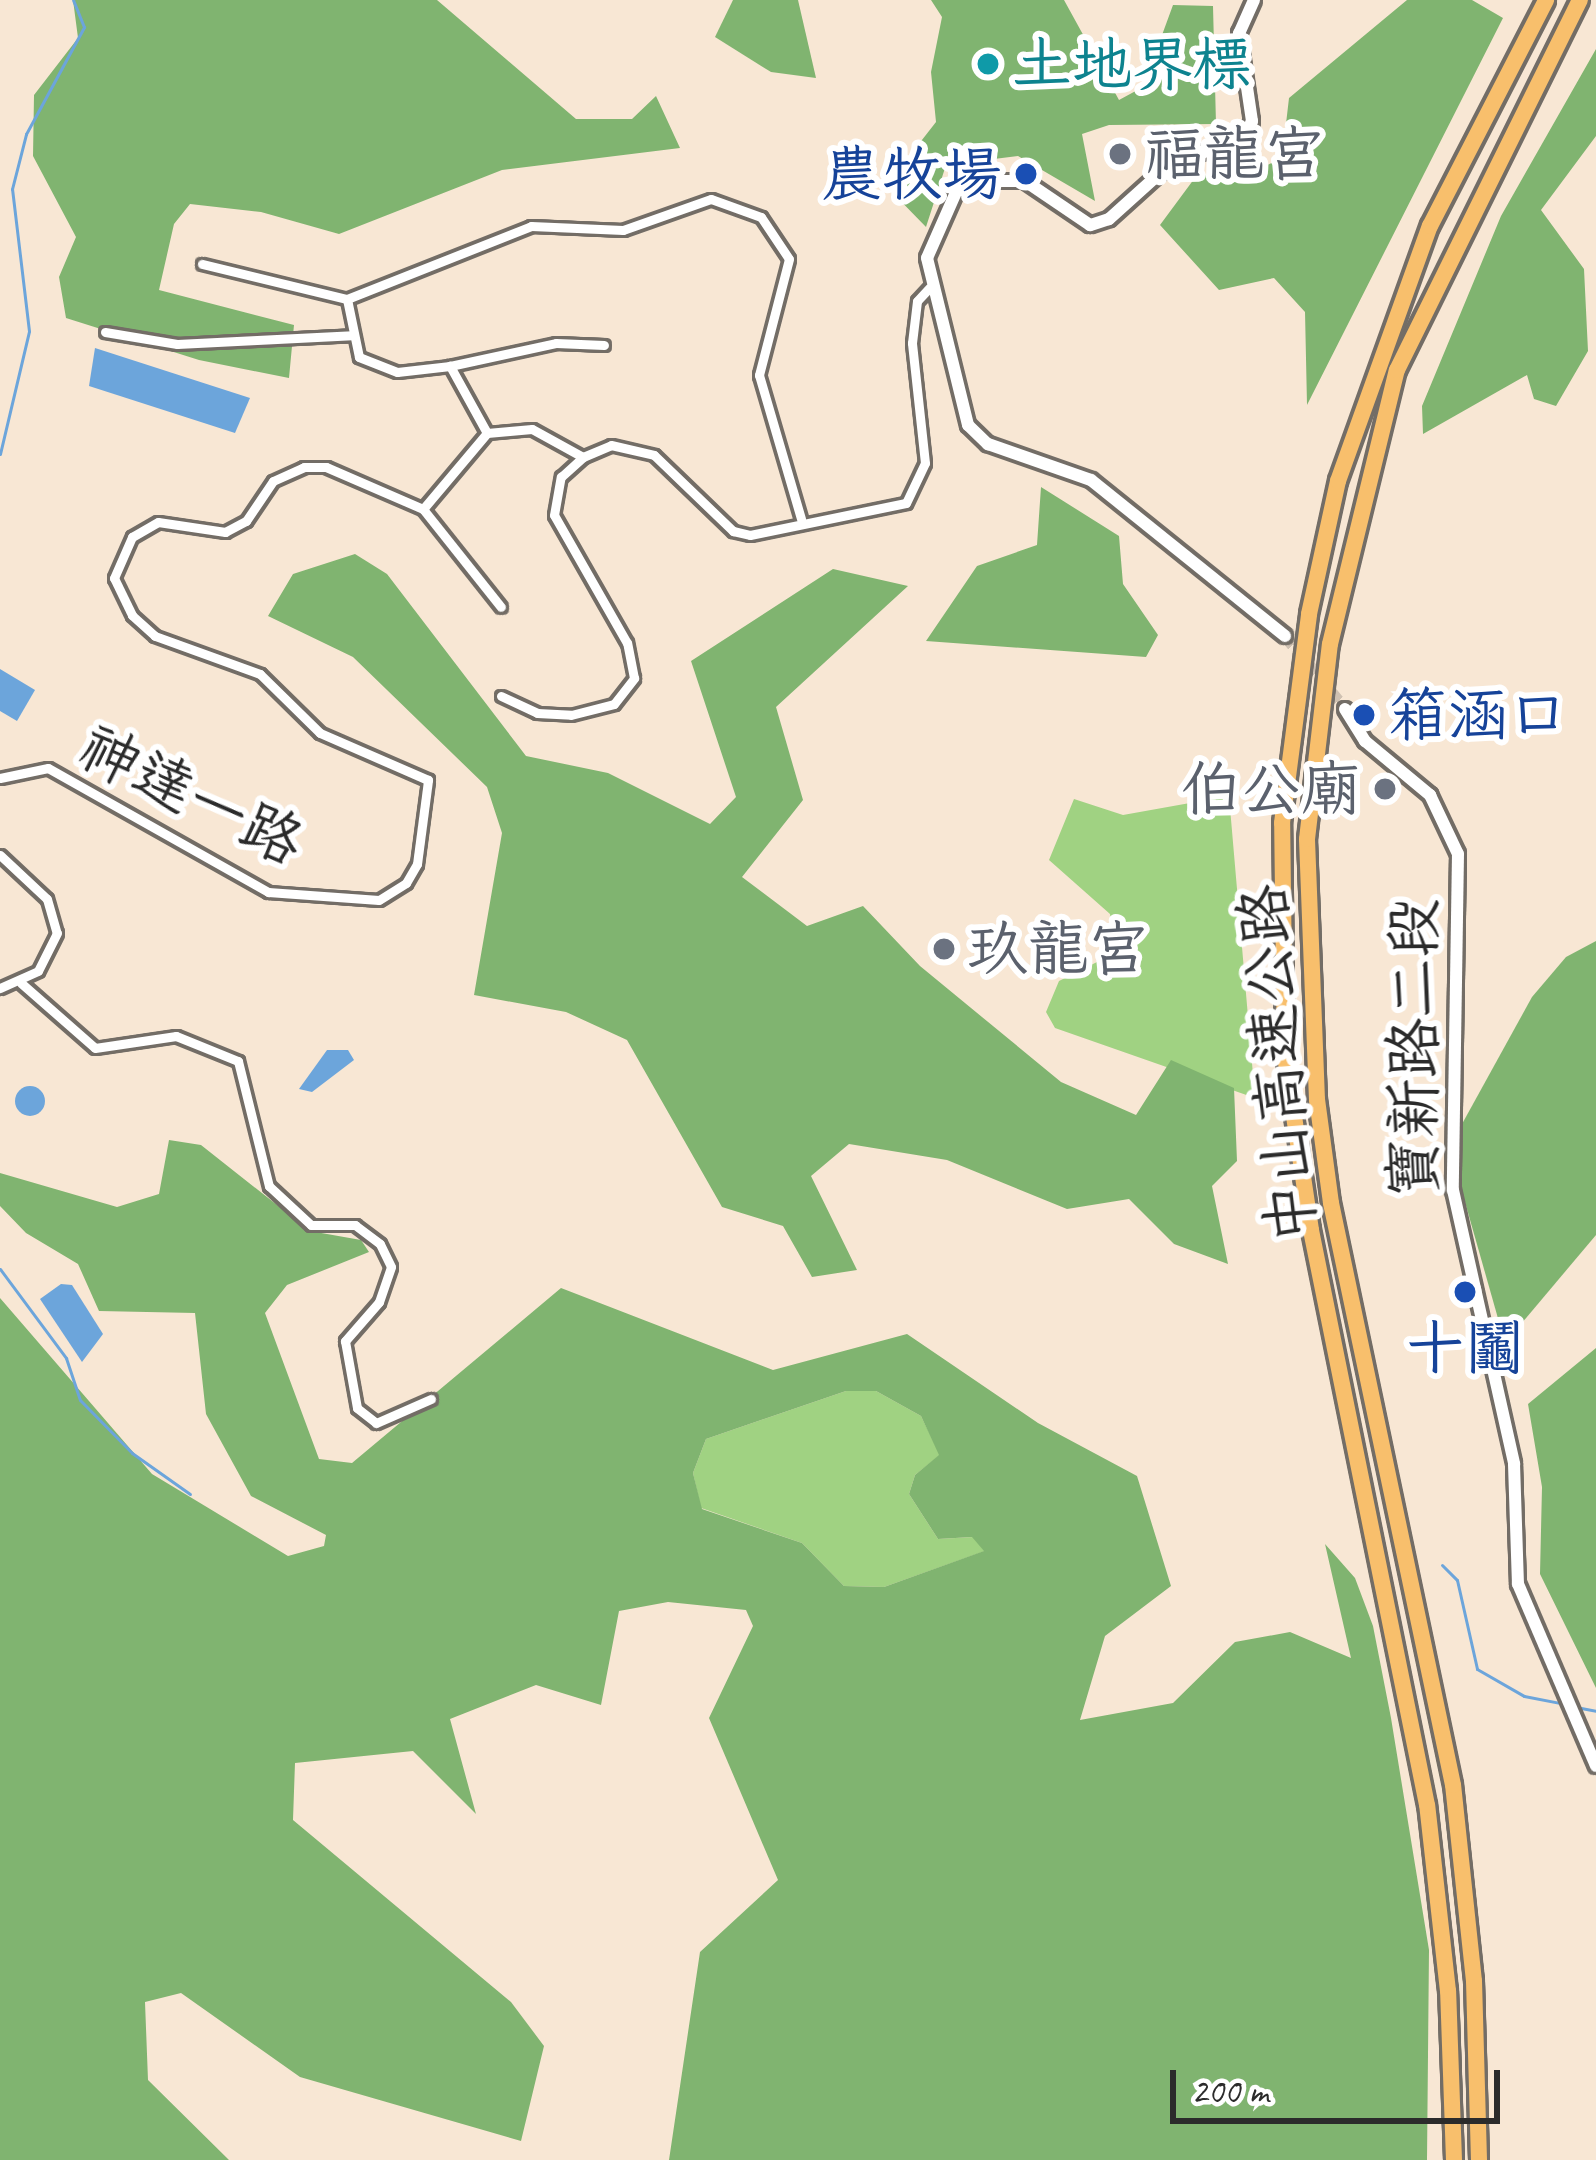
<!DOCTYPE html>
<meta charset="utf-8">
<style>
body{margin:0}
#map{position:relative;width:1596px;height:2160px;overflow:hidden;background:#f8e7d4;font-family:Caveat,"LXGW WenKai TC",sans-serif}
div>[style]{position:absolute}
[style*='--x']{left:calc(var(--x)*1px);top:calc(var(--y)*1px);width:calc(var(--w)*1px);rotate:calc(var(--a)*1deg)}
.green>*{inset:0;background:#a0d282}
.forest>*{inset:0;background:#80b470}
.water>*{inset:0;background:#6ca5db}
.round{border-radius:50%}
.stream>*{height:3px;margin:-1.5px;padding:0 1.5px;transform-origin:1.5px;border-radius:1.5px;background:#6ca5db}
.tertiary-tunnel>*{height:12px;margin-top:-6px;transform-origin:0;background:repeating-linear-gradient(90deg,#cfc1b2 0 12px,transparent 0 18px)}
.roads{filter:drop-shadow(3px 0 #736d66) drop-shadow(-3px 0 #736d66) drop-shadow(0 3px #736d66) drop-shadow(0 -3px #736d66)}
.minor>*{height:9px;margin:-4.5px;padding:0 4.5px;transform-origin:4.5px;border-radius:4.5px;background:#fff}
.tertiary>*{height:12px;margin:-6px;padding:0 6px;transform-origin:6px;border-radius:6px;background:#fff}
.motorway>*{height:16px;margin:-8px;padding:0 8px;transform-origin:8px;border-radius:8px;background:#f8bf6c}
.dots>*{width:33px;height:33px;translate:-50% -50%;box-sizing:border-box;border:6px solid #fff;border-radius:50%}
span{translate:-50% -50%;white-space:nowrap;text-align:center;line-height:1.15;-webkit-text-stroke:12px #fff;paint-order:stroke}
.culture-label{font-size:60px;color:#0d838f}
.left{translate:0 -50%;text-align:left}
.worship-label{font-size:60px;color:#5b616d}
.right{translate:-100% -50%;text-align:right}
.transit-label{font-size:60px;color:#164399}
.street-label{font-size:60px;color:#2b2b2b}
.scale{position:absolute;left:1170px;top:2070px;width:330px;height:54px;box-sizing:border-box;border:6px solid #2b2b2b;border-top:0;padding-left:15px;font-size:36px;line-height:42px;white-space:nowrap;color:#2b2b2b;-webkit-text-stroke:9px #fff;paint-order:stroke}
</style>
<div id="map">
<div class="green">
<i style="clip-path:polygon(1229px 796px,1255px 1098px,1055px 1028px,1046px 1012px,1059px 981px,1115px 953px,1110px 914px,1049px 860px,1074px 799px,1123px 815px)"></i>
<i style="clip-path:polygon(846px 1391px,876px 1391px,921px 1416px,940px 1455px,915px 1475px,909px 1494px,938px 1539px,973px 1537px,985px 1551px,884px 1587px,844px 1586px,802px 1543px,701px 1508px,693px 1473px,706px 1439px)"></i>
</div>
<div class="forest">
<i style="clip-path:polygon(73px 0,437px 0,576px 119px,632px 119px,656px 96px,680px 148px,502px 170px,339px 234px,261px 212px,190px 204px,174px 224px,159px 290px,294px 325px,289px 378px,199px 360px,66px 318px,59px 277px,76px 237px,33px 156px,34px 95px,78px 38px)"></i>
<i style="clip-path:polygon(733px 0,798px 0,816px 78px,771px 72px,715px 37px)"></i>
<i style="clip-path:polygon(931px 0,1064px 0,1119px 100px,1143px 87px,1173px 5px,1213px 6px,1216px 124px,1109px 125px,1082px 134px,1095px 201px,1018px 156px,946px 165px,926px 227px,886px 186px,936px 122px,931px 72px,942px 17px)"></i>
<i style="clip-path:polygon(1407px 0,1472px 0,1503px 18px,1307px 405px,1305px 312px,1274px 278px,1219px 290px,1160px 225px,1197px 175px,1243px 177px,1282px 158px,1289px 98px)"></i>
<i style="clip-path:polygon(1596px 49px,1596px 136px,1541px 210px,1584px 269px,1588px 351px,1556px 406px,1534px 399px,1527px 375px,1423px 434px,1422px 406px,1501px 216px)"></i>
<i style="clip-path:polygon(1041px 487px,1119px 536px,1123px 584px,1158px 635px,1146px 657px,926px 641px,977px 566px,1037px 545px)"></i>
<i style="clip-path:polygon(355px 554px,387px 574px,526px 756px,608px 773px,710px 824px,736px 797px,691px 661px,833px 569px,908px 586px,776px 707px,803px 800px,742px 877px,807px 926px,863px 906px,920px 966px,1061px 1082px,1136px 1115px,1171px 1060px,1234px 1088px,1237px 1161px,1212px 1186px,1228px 1264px,1174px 1244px,1129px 1199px,1067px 1209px,947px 1160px,849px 1144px,811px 1176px,857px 1270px,812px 1277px,783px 1226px,722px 1207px,627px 1040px,566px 1012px,474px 995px,502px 833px,487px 787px,353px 657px,268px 616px,293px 574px)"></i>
<i style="clip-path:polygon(1596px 941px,1596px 1235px,1505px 1343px,1461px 1188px,1462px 1124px,1532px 997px,1566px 957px)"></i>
<i style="clip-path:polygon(evenodd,169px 1140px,201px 1145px,310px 1231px,361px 1240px,369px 1252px,287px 1285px,265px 1313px,319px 1459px,352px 1463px,561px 1288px,773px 1370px,907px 1334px,1038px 1423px,1137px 1476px,1171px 1586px,1105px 1636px,1080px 1720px,1173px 1703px,1235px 1642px,1290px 1632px,1351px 1658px,1325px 1544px,1355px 1578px,1373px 1626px,1391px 1718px,1429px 1950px,1427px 2160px,669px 2160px,700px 1952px,778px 1880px,709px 1718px,753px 1626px,746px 1610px,668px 1602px,619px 1611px,601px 1705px,536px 1685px,450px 1719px,476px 1814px,413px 1751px,295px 1763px,293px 1820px,511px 2002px,544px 2046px,521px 2141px,300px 2077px,181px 1993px,145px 2002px,148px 2080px,229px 2160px,0 2160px,0 1298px,152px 1474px,288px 1556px,324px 1546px,326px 1535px,251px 1496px,206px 1414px,195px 1313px,99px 1311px,78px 1264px,26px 1233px,0 1206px,0 1173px,117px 1207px,159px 1194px,169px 1140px,846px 1391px,876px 1391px,921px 1416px,939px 1455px,915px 1475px,909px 1494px,938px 1539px,972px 1537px,984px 1551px,884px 1587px,844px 1586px,802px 1543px,702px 1509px,693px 1473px,706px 1439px,846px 1391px)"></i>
<i style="clip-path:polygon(1596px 1348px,1596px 1688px,1540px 1574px,1542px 1487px,1528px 1404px)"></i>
</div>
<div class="water">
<i style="clip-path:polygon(95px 348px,250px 398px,235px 433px,89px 386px)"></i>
<i style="clip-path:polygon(0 669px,35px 690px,17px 721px,0 711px)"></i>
<i style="clip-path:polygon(327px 1050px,348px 1050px,354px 1060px,312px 1092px,299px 1089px)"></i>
<i class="round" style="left:15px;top:1086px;width:30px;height:30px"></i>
<i style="clip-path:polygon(61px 1284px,72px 1285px,103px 1334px,82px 1362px,40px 1299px)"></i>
</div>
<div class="stream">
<i style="--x:0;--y:454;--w:126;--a:-76.7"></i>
<i style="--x:29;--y:331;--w:143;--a:-96.8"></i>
<i style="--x:12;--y:189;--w:57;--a:-75.7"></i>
<i style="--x:26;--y:134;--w:122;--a:-61.5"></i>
<i style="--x:84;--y:27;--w:29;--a:-112"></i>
<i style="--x:0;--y:1269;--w:111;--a:53.4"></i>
<i style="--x:66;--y:1358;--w:44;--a:71.6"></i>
<i style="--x:80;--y:1400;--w:74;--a:45.5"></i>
<i style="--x:132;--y:1453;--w:71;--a:35.3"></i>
<i style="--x:1442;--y:1565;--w:21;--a:45"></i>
<i style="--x:1457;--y:1580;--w:91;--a:77.3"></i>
<i style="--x:1477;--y:1669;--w:54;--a:29.9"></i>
<i style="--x:1524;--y:1696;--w:36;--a:11"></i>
<i style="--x:1581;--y:1708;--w:15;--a:11"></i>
</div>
<div class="tertiary-tunnel">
<i style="--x:1285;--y:636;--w:94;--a:50.6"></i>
</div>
<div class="roads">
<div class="minor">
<i style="--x:202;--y:264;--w:149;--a:13.6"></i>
<i style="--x:105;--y:332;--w:73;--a:9.5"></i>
<i style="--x:177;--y:344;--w:175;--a:-2.9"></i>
<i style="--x:450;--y:366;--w:108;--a:-12.2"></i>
<i style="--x:556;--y:343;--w:48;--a:2.4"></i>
<i style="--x:487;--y:433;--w:77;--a:-118.9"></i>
<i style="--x:450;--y:366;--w:53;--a:173.5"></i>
<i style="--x:397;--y:372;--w:41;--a:-158.5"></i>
<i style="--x:359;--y:357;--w:59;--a:-101.7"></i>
<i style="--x:347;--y:299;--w:198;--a:-21.6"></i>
<i style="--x:531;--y:226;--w:92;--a:2.5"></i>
<i style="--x:623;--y:230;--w:93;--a:-19.4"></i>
<i style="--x:711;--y:199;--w:53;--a:19.8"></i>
<i style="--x:761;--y:217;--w:50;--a:56.3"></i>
<i style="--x:789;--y:259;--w:120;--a:104.5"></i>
<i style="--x:759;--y:375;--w:150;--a:73.7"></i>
<i style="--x:423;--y:509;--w:125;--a:51.5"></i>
<i style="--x:501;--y:696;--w:40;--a:25"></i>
<i style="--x:537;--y:713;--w:34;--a:3"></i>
<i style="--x:571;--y:715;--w:44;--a:-14.3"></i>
<i style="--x:614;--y:704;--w:33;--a:-52"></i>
<i style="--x:634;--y:678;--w:36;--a:-101"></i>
<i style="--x:627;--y:643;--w:147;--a:-119.7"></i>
<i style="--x:554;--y:515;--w:39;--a:-80"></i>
<i style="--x:561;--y:477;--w:30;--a:-42"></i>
<i style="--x:0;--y:778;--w:49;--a:-11.8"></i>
<i style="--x:48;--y:768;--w:253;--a:29.4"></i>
<i style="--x:268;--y:892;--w:111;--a:4.1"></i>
<i style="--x:379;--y:900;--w:32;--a:-32"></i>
<i style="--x:406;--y:883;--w:22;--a:-60"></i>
<i style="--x:417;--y:864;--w:85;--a:-82.5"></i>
<i style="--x:428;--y:780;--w:118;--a:-156.5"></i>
<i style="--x:320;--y:733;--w:84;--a:-135.5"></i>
<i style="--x:260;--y:674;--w:112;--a:-160.1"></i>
<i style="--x:155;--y:636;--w:31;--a:-138"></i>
<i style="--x:132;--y:615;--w:41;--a:-115.9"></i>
<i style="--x:114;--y:578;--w:45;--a:-66.3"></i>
<i style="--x:132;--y:537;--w:30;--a:-30"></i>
<i style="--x:158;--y:522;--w:68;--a:8.5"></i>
<i style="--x:225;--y:532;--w:24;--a:-28"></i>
<i style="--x:246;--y:521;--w:48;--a:-56"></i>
<i style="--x:273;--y:481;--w:34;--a:-24"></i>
<i style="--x:304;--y:467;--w:22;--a:0"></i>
<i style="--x:326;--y:467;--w:106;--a:23.4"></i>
<i style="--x:423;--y:509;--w:99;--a:-49.9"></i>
<i style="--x:487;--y:433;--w:45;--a:-5.1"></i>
<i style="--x:532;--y:429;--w:58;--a:28.8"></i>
<i style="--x:583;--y:457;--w:30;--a:-23"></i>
<i style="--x:611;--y:445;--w:44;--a:13.1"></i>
<i style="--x:654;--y:455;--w:110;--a:43.9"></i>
<i style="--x:733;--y:531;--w:17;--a:13"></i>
<i style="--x:750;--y:535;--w:159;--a:-11.6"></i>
<i style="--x:906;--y:503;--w:44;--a:-64.6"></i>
<i style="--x:925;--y:463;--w:121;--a:-96.2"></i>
<i style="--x:912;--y:343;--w:42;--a:-83.2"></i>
<i style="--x:917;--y:301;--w:18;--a:-47"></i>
<i style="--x:0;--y:855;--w:64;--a:43.1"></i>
<i style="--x:47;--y:899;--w:35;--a:74"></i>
<i style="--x:57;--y:933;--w:42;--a:116.6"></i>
<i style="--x:38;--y:971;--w:42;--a:155.9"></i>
<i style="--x:21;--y:983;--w:98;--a:41.3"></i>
<i style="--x:95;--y:1048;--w:82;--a:-8.4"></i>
<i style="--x:176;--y:1036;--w:67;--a:22"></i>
<i style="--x:238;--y:1061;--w:129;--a:76.1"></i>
<i style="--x:269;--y:1186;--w:57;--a:42.9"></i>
<i style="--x:311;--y:1225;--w:44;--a:0"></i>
<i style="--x:355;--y:1225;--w:31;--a:37"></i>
<i style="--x:380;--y:1244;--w:25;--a:64"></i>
<i style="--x:391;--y:1267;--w:37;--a:109"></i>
<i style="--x:379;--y:1302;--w:52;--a:131.1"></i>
<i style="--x:345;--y:1341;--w:68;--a:79.8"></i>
<i style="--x:357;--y:1408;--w:24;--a:38"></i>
<i style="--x:376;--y:1423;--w:60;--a:-23.6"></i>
</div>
<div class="tertiary">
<i style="--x:1254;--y:0;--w:36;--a:114"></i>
<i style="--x:1239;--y:33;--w:89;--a:81.6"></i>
<i style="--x:1252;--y:121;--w:17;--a:114"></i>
<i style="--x:1245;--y:137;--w:81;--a:159.8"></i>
<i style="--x:1169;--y:165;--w:81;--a:138"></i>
<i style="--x:1109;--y:219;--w:20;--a:162"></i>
<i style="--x:1090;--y:225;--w:78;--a:-145.9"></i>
<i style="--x:1025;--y:181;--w:47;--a:180"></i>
<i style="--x:978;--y:181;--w:23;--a:157"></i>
<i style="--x:957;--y:190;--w:74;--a:113.8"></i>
<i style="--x:927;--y:258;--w:172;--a:76.2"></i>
<i style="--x:968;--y:425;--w:28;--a:44"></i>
<i style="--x:988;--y:444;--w:109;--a:19.3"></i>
<i style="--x:1091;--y:480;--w:249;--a:38.8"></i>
<i style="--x:1345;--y:709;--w:38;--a:58"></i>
<i style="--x:1365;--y:741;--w:85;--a:39.7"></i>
<i style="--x:1430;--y:795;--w:65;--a:64.6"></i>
<i style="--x:1458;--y:854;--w:336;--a:90.9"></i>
<i style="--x:1453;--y:1190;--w:281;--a:77.4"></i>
<i style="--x:1514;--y:1464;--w:120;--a:88.1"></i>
<i style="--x:1518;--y:1584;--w:198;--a:66.8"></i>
</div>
<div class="motorway">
<i style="--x:1454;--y:2160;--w:169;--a:-92"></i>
<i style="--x:1448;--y:1991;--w:187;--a:-96.4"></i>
<i style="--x:1427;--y:1805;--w:587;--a:-101.41"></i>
<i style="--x:1311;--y:1230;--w:176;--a:-98.5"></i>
<i style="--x:1285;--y:1056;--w:233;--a:-90.7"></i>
<i style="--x:1282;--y:823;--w:211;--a:-82.6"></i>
<i style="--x:1309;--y:614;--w:136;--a:-77.7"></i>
<i style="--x:1338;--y:481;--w:271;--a:-70.2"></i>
<i style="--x:1430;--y:226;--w:254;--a:-62.8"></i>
<i style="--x:1479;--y:2160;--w:179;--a:-91.6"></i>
<i style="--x:1474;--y:1981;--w:197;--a:-96.1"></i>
<i style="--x:1453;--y:1785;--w:595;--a:-101.84"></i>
<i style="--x:1331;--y:1203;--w:104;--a:-97.7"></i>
<i style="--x:1317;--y:1100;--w:261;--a:-92.2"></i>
<i style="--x:1307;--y:839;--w:196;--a:-83.3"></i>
<i style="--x:1330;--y:644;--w:282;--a:-76.3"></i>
<i style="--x:1397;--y:370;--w:413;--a:-63.7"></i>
</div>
</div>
<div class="dots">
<i style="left:988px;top:64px;background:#0f9aa8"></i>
<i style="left:1120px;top:154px;background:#6b7280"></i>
<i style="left:1026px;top:174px;background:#1a4fb4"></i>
<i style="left:1364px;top:715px;background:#1a4fb4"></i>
<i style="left:1385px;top:789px;background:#6b7280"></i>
<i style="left:944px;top:949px;background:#6b7280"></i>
<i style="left:1465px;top:1292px;background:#1a4fb4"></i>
</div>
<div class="culture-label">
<span class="left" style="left:1012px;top:64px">土地界標</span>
</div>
<div class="worship-label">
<span class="left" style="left:1144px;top:154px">福龍宮</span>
<span class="right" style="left:1361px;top:789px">伯公廟</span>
<span class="left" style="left:968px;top:949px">玖龍宮</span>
</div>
<div class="transit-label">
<span class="right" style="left:1002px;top:174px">農牧場</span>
<span class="left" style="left:1388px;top:715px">箱涵口</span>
<span style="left:1465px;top:1348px">十鬮</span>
</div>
<div class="street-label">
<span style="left:191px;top:795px;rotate:26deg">神達一路</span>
<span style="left:1414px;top:1048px;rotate:-90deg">寶新路二段</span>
<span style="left:1278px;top:1064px;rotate:-95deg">中山高速公路</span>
</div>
<div class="scale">200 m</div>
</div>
